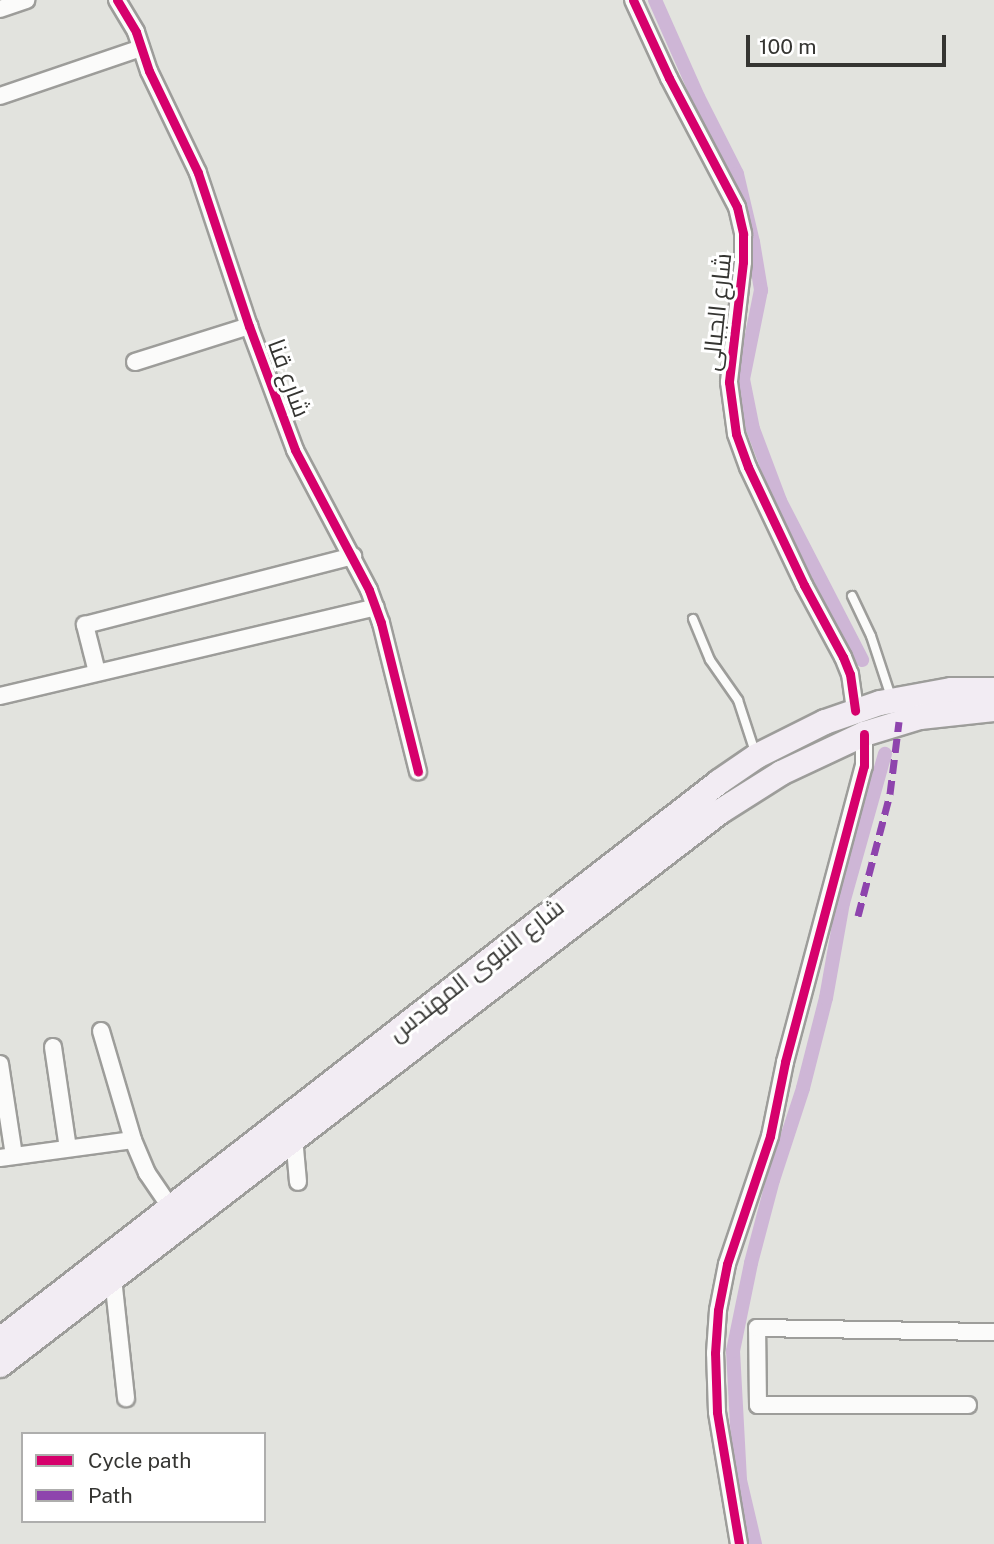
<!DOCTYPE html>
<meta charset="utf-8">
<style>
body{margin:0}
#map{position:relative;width:994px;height:1544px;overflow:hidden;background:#e2e3de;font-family:"Public Sans",Cairo,sans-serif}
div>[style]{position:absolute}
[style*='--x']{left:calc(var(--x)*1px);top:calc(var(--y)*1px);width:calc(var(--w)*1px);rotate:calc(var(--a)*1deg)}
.canal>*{height:14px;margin:-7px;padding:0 7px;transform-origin:7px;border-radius:7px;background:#ceb6d6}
.roads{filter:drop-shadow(2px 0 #9d9d9a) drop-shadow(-2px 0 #9d9d9a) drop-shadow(0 2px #9d9d9a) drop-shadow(0 -2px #9d9d9a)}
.service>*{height:8px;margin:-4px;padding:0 4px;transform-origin:4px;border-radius:4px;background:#fbfbfa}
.minor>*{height:16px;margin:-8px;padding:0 8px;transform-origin:8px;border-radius:8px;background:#fbfbfa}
.primary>*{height:24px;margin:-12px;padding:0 12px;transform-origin:12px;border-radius:12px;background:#f2ecf3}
.quiet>*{height:7px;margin-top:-3.5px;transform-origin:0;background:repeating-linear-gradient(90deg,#8e44ad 0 14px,transparent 0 21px)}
.cycleway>*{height:9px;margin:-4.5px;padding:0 4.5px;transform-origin:4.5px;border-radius:4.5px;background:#d6006c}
span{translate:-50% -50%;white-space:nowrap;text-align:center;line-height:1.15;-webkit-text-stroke:6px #fff;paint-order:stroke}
.street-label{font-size:24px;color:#353532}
.legend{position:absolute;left:21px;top:1432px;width:245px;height:91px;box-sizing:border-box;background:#fff;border:2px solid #aeaead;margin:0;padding:9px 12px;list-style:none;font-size:21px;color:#353532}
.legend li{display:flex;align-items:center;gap:14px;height:35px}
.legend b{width:35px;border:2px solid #aeaead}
.scale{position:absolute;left:746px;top:35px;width:200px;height:32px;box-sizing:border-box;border:4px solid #353532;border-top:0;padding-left:9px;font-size:21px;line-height:24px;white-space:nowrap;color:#353532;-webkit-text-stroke:5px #fff;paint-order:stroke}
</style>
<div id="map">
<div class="canal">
<i style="--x:655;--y:0;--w:106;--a:66.1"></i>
<i style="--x:698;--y:97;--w:86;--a:63.1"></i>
<i style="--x:737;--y:174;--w:70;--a:76.8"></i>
<i style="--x:753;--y:242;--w:49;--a:80.5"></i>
<i style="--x:761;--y:290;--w:91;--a:101.4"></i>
<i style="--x:743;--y:379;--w:51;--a:78.7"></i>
<i style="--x:753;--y:429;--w:77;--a:69.4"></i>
<i style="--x:780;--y:501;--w:179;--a:62.7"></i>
<i style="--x:755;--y:1544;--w:66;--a:-103.2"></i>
<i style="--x:740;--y:1480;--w:129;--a:-93.1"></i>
<i style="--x:733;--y:1351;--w:90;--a:-78.4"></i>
<i style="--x:751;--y:1263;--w:86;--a:-75.2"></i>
<i style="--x:773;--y:1180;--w:97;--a:-71.9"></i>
<i style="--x:803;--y:1088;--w:93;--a:-75.7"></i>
<i style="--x:826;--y:998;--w:97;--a:-79.9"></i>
<i style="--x:843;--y:903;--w:155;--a:-74.3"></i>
</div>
<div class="roads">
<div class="service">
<i style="--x:852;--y:596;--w:44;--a:64.6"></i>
<i style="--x:871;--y:636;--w:64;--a:71.8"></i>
<i style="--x:693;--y:619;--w:44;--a:67.5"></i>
<i style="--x:710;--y:660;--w:49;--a:55"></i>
<i style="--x:738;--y:700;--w:55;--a:71.9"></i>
</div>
<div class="minor">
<i style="--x:117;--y:0;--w:37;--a:59"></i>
<i style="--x:136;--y:32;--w:41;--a:71.6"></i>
<i style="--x:149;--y:71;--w:113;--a:64.3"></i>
<i style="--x:198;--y:173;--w:161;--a:71.6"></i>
<i style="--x:249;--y:326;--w:132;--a:69.6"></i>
<i style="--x:295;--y:450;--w:158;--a:62.1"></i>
<i style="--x:369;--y:590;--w:35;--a:70"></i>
<i style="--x:381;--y:623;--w:153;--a:76"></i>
<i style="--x:633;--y:0;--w:86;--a:65.2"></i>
<i style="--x:669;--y:78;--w:146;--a:62.2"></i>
<i style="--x:737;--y:207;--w:28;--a:77"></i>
<i style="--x:743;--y:234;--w:28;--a:90"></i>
<i style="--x:743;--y:262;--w:121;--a:96.7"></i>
<i style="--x:729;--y:382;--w:52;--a:82.3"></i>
<i style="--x:736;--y:434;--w:35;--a:70"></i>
<i style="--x:748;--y:467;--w:131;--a:64.6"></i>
<i style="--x:804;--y:585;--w:82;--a:61.6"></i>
<i style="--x:843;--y:657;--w:18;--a:68"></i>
<i style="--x:850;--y:674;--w:37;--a:82"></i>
<i style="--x:0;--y:9;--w:28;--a:-19"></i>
<i style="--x:0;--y:96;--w:149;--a:-18.8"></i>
<i style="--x:135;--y:362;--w:120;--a:-17.5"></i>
<i style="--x:97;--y:672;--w:49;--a:-104.3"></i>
<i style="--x:85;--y:625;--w:277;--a:-14.4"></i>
<i style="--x:0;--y:696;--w:386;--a:-13.3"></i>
<i style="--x:101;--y:1031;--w:114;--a:73.6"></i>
<i style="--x:53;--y:1047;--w:102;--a:81.6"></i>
<i style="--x:0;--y:1064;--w:92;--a:81.3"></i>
<i style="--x:294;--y:1137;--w:45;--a:84.9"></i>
<i style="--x:0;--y:1158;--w:134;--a:-7.7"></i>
<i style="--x:133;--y:1140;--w:36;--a:67"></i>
<i style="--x:147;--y:1173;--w:42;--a:55.6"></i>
<i style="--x:113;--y:1278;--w:121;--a:83.8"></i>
<i style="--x:968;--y:1405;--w:210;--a:180"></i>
<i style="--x:758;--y:1405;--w:77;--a:-90.7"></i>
<i style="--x:757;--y:1328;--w:237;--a:1"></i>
<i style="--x:739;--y:1544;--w:134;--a:-99.5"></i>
<i style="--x:717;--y:1412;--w:59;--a:-91.9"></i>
<i style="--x:715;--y:1353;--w:43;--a:-86"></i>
<i style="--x:718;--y:1310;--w:47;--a:-78.9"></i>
<i style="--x:727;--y:1264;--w:135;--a:-71.4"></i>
<i style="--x:770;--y:1136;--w:76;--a:-78.5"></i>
<i style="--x:785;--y:1062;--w:306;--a:-75.1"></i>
<i style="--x:864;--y:766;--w:32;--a:-90"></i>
</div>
<div class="primary">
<i style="--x:0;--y:1340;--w:910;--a:-37.81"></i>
<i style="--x:719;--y:782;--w:46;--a:-34.4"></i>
<i style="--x:757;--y:756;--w:76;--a:-26.6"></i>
<i style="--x:825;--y:722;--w:58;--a:-19.1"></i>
<i style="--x:880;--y:703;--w:72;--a:-10.4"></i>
<i style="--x:951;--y:690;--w:43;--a:0"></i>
<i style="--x:0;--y:1365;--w:909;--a:-37.54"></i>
<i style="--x:721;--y:811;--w:71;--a:-32.3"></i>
<i style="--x:781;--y:773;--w:92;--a:-25.2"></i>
<i style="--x:864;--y:734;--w:59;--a:-16.9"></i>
<i style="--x:920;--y:717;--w:74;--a:-6.2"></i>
</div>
</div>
<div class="quiet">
<i style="--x:858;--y:916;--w:126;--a:-75.3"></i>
<i style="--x:890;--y:794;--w:73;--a:-82.9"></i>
</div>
<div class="cycleway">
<i style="--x:117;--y:0;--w:37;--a:59"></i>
<i style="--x:136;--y:32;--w:41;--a:71.6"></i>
<i style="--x:149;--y:71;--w:113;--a:64.3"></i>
<i style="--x:198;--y:173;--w:161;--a:71.6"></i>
<i style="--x:249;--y:326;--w:132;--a:69.6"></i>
<i style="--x:295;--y:450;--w:158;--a:62.1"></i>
<i style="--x:369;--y:590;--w:35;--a:70"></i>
<i style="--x:381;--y:623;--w:153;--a:76"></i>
<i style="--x:633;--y:0;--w:86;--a:65.2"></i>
<i style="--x:669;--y:78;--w:146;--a:62.2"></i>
<i style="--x:737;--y:207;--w:28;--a:77"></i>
<i style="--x:743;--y:234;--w:28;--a:90"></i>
<i style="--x:743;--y:262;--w:121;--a:96.7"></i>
<i style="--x:729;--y:382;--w:52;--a:82.3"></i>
<i style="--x:736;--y:434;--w:35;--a:70"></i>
<i style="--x:748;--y:467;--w:131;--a:64.6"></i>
<i style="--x:804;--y:585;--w:82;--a:61.6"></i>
<i style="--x:843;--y:657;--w:18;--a:68"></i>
<i style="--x:850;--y:674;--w:37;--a:82"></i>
<i style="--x:739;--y:1544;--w:134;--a:-99.5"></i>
<i style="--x:717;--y:1412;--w:59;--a:-91.9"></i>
<i style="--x:715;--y:1353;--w:43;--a:-86"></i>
<i style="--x:718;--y:1310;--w:47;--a:-78.9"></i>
<i style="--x:727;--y:1264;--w:135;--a:-71.4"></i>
<i style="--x:770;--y:1136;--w:76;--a:-78.5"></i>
<i style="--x:785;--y:1062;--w:306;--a:-75.1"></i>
<i style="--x:864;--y:766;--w:32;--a:-90"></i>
</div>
<div class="street-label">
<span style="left:717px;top:312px;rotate:-84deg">شارع الجبالى</span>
<span style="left:289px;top:378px;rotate:70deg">شارع قنا</span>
<span style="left:476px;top:970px;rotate:-38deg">شارع النبوى المهندس</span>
</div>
<ul class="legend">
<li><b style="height:9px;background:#d6006c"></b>Cycle path</li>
<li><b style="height:9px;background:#8e44ad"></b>Path</li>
</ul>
<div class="scale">100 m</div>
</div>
